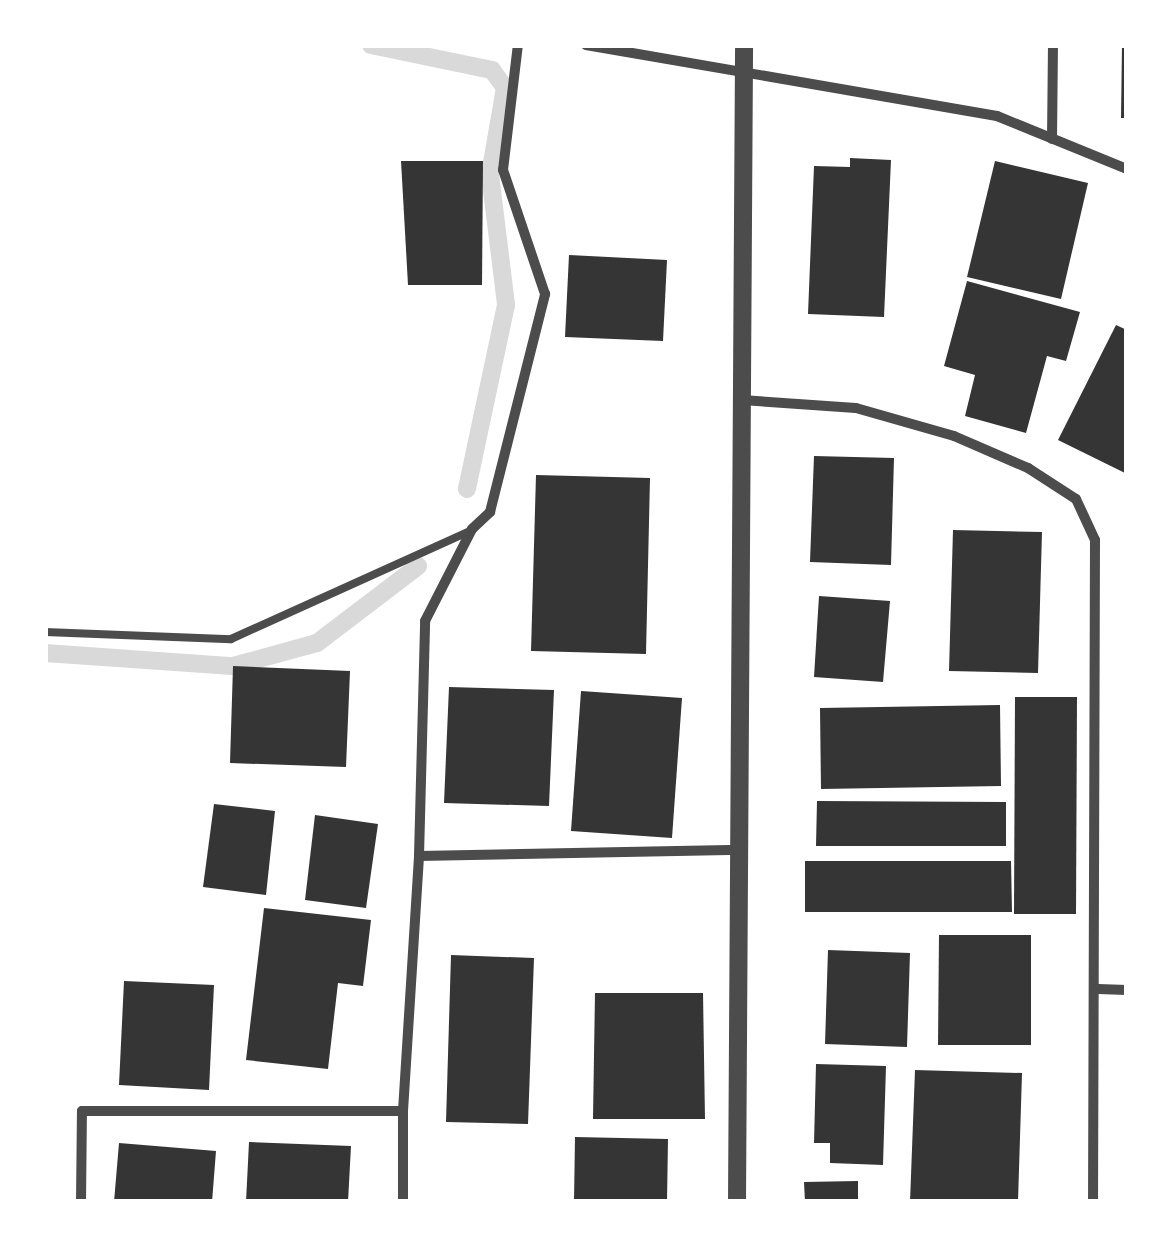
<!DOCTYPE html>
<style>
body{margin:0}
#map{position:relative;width:1172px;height:1247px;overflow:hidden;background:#fff;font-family:"PT Sans",sans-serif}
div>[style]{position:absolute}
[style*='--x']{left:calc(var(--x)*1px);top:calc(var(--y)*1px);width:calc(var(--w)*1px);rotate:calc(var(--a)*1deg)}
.stream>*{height:18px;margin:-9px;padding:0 9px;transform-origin:9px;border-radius:9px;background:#d9d9d9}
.building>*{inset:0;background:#353535}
.service>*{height:8px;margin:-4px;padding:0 4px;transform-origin:4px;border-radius:4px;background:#4c4c4c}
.minor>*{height:10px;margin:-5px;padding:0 5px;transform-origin:5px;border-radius:5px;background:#4c4c4c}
.tertiary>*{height:18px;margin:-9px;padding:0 9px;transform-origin:9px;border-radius:9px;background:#4c4c4c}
span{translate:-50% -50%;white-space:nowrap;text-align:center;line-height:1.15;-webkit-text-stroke:8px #fff;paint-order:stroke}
.frame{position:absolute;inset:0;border:48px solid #fff;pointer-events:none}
</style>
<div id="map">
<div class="stream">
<i style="--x:371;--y:45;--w:124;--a:11.7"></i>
<i style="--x:492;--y:70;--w:22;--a:54"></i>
<i style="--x:505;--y:88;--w:87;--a:99.9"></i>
<i style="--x:490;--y:174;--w:132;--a:83"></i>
<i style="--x:506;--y:305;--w:188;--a:102"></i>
<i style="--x:45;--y:653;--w:188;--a:4"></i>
<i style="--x:233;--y:666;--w:87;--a:-15.3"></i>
<i style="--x:317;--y:643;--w:127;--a:-37.3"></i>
</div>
<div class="building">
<i style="clip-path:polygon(1122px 45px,1127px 45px,1127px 118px,1121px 118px)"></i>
<i style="clip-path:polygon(850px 158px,891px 160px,884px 317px,808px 314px,814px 166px,850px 167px)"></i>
<i style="clip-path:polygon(401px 161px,483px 161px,482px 285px,408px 285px)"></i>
<i style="clip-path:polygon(995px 161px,1088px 183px,1061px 299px,967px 277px)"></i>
<i style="clip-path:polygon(569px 255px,667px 260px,663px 341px,565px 337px)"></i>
<i style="clip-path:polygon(967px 281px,1080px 312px,1066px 361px,1047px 356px,1026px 433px,965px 416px,975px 375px,944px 366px)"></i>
<i style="clip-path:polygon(1116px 325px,1127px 330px,1127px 474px,1058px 440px)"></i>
<i style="clip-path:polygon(814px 456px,894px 458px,891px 565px,810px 562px)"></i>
<i style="clip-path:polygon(536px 475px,650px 478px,646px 654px,531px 651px)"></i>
<i style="clip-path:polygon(953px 530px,1042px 532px,1038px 673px,949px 671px)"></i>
<i style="clip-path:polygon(819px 596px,890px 601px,883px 682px,814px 677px)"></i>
<i style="clip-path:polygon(233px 666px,350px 671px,346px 767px,230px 763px)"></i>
<i style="clip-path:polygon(449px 687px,554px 690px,549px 806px,444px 803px)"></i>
<i style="clip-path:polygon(581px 691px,682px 698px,672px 838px,571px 831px)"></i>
<i style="clip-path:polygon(1015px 697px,1077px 697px,1076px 914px,1014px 914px)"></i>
<i style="clip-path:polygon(1000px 705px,1001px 786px,821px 789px,820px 708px)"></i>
<i style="clip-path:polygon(817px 801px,1006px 802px,1006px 846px,816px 846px)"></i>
<i style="clip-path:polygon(214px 804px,275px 811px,266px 895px,203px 887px)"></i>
<i style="clip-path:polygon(315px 815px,378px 824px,366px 908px,305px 900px)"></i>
<i style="clip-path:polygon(805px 861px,1011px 861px,1012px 912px,805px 912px)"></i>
<i style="clip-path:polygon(264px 908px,371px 920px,363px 986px,338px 983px,328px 1069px,246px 1060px)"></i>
<i style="clip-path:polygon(939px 935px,1031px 935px,1031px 1045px,938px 1045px)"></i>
<i style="clip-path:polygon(828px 950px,910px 953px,907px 1047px,825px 1044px)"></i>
<i style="clip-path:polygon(451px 955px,534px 958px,528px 1124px,446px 1122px)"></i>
<i style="clip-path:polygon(124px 981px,214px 985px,209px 1090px,119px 1085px)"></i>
<i style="clip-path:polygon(595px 993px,703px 993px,705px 1119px,593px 1119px)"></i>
<i style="clip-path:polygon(816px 1064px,886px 1066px,883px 1165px,830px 1163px,830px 1143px,814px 1143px)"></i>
<i style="clip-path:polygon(915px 1070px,1022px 1073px,1018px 1202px,910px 1202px)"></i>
<i style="clip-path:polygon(575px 1137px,668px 1139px,667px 1202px,574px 1202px)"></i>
<i style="clip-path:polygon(249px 1142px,351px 1146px,348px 1202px,246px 1202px)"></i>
<i style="clip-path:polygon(119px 1143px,216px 1151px,212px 1202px,114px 1202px)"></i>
<i style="clip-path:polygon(858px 1181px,858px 1202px,805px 1202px,804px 1182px)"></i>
</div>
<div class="service">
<i style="--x:45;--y:632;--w:186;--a:2.2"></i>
<i style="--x:231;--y:639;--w:265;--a:-24.3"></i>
</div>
<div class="minor">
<i style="--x:586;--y:45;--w:417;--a:9.8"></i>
<i style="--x:997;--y:116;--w:140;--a:22.2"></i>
<i style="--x:1052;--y:139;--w:94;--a:-89.4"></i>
<i style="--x:742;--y:400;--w:114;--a:4"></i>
<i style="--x:856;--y:408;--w:102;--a:15.9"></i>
<i style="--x:954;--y:436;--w:81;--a:23.4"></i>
<i style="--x:1028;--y:468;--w:57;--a:32.9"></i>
<i style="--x:1076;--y:499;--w:45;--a:65.1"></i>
<i style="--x:1095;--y:540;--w:662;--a:90.17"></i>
<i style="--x:419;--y:856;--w:235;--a:-88.5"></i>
<i style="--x:425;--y:621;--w:103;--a:-62.9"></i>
<i style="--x:472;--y:529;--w:25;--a:-43"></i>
<i style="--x:490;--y:512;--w:225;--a:-75.8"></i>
<i style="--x:545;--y:294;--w:131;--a:-108.7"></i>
<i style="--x:503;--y:170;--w:126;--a:-83.2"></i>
<i style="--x:1098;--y:989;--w:29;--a:2"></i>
<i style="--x:81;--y:1202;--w:91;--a:-89.4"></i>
<i style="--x:82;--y:1111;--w:321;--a:0"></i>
<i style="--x:403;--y:1111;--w:256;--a:-86.4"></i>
<i style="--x:419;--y:856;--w:323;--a:-1.1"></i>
<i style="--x:403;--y:1202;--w:91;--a:-90"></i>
</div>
<div class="tertiary">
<i style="--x:737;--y:1202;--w:1157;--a:-89.65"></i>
</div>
<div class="frame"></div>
</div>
